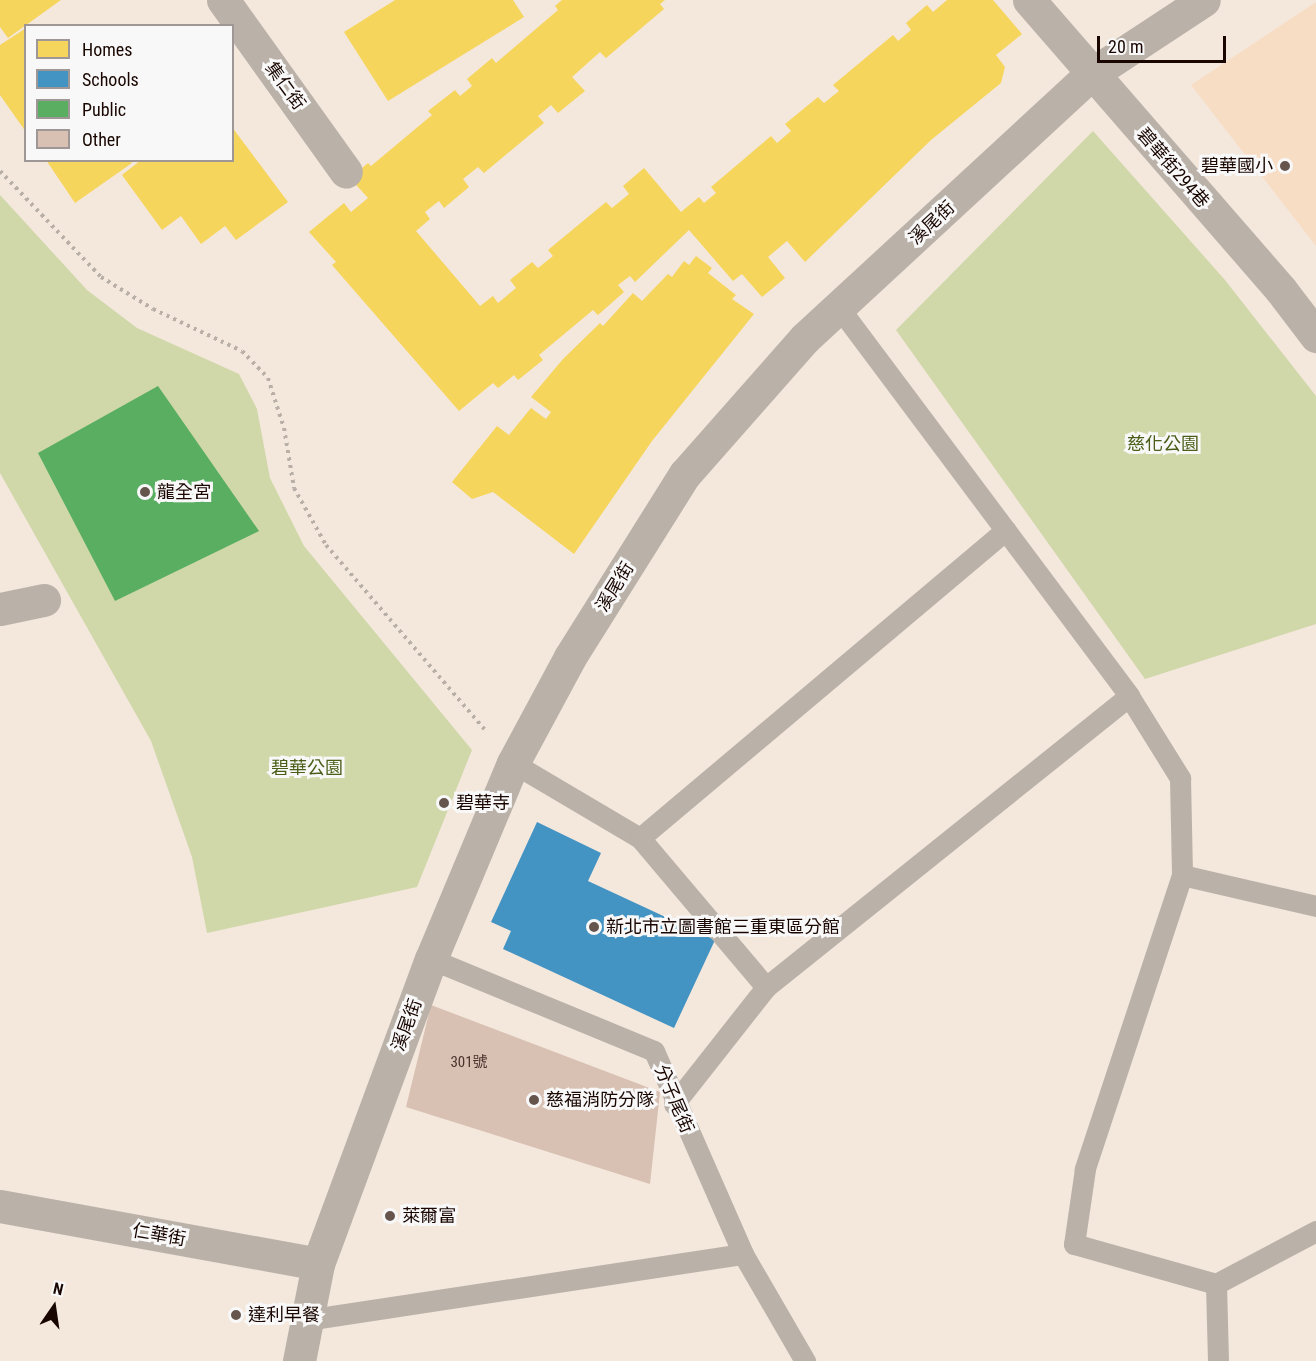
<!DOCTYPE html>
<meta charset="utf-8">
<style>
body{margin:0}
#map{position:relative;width:1316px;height:1361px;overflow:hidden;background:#f4e7dc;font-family:"Roboto Condensed","Noto Sans TC",sans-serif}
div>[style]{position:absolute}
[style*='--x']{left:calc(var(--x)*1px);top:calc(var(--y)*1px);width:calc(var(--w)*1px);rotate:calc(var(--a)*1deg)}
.built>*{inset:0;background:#f8ddc5}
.green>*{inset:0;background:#d0d8aa}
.homes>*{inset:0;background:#f6d55c}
.schools>*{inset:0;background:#4393c3}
.public>*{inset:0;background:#5aae61}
.building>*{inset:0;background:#d8c0b3}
.path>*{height:4px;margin-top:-2px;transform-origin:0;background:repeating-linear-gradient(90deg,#b8afa7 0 3px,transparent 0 7.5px)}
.service>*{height:21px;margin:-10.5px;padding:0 10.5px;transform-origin:10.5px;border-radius:10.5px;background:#bab1a8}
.minor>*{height:33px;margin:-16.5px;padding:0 16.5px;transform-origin:16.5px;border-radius:16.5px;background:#bab1a8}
.tertiary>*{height:33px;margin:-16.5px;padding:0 16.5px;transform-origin:16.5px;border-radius:16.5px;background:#bab1a8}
.dots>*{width:16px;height:16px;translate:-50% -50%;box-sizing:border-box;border:3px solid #f8f8f8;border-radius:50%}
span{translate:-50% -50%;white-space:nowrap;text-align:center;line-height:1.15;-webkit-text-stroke:6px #f8f8f8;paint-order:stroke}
.number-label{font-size:15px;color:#49342d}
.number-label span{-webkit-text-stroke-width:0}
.street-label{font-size:18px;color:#190600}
.poi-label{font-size:18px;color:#190600}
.right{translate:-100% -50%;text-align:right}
.left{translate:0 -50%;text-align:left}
.park-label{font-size:18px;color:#4b5e18}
.legend{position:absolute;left:24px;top:24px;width:210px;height:138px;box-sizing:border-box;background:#f8f8f8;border:2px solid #9f9795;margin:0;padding:8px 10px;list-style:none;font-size:18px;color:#190600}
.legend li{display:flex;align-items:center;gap:12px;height:30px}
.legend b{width:30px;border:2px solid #9f9795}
.north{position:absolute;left:24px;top:1277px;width:60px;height:60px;-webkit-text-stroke:4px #f8f8f8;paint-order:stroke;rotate:13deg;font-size:16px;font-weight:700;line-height:24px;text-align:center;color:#190600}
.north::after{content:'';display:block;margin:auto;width:21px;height:27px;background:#190600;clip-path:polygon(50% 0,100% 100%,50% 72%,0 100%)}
.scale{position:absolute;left:1097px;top:36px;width:129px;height:27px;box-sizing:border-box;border:3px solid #190600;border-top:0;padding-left:8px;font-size:18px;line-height:21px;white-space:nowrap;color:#190600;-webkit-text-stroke:4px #f8f8f8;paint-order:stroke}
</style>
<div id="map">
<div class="built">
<i style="clip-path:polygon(1316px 2px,1316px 246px,1191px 85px)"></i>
</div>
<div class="green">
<i style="clip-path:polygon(1093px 131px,1225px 280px,1316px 396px,1316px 624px,1145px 679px,896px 330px)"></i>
<i style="clip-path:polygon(0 195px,87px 290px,137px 328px,239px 374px,257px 409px,270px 478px,304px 546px,472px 750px,417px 887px,207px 933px,192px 857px,151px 741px,0 473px)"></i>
</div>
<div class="homes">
<i style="clip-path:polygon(0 0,61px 0,8px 38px,0 27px)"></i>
<i style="clip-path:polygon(395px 0,513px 0,524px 17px,388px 101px,344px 32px)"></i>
<i style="clip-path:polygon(562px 0,665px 0,660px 4px,664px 9px,606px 58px,600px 52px,572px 77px,585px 91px,558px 113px,551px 105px,538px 116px,544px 123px,484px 173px,478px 167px,463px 179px,469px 187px,444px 208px,439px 201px,425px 212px,430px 219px,416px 231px,480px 306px,493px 296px,498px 303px,516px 288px,510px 280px,532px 262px,538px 268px,553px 256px,548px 250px,606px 202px,612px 208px,629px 194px,623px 186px,644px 168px,681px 212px,699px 197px,704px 203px,716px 193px,711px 187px,771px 136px,777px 143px,791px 131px,785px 124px,818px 97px,824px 103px,839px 91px,833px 85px,893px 35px,898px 41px,911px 30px,906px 23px,927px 5px,933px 12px,947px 0,993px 0,1022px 34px,996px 55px,1005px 67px,1001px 83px,931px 140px,805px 262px,787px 241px,768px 257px,785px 278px,762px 297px,742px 274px,733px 281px,689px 230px,635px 282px,630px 276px,618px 285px,624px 292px,598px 315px,593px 310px,539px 355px,543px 360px,518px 380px,514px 375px,498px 388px,493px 383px,459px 411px,332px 265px,336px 262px,309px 232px,344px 203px,351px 212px,368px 198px,350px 178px,368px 163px,371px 166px,432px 115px,428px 111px,455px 90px,460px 96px,472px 86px,467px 79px,492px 58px,496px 63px,558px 10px,555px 6px)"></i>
<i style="clip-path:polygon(26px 28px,26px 132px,0 95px,0 45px)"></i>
<i style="clip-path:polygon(232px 127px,288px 202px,236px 240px,225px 226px,201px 244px,181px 216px,162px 230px,122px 175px,141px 160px,232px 160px)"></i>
<i style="clip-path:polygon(46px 160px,130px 160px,132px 163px,75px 203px)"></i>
<i style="clip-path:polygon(696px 256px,712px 268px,708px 273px,736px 295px,732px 299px,754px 314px,652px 441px,574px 554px,493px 492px,472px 499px,452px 482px,497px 426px,509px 435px,531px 408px,546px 419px,551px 412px,531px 397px,563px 359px,600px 323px,603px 326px,633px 293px,642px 301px,668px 274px,672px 277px,684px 261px,689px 265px)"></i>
</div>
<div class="schools">
<i style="clip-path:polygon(537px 822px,601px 853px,588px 881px,715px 940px,674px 1028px,503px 949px,511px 931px,491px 922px)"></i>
</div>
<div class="public">
<i style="clip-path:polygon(158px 386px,259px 531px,115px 601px,38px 453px)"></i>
</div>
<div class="building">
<i style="clip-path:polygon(431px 1005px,660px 1092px,650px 1184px,406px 1107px)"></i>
</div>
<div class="path">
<i style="--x:0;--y:171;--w:146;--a:46.4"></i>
<i style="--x:101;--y:277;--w:61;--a:31.6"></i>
<i style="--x:153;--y:309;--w:98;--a:25.3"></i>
<i style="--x:242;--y:351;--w:37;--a:46"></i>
<i style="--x:268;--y:378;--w:52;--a:72.3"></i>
<i style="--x:284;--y:428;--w:61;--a:80.5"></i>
<i style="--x:294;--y:488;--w:65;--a:60.7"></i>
<i style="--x:326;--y:545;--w:245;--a:49.3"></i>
</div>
<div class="service">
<i style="--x:840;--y:309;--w:483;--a:53.2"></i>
<i style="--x:1129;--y:696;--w:97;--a:58.1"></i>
<i style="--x:1180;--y:778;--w:97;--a:88.8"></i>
<i style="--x:1182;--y:875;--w:310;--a:108.3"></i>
<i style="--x:1085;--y:1169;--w:76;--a:98.3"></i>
<i style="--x:1074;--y:1244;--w:148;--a:15.7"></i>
<i style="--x:1216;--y:1284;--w:77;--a:88.5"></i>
<i style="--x:513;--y:763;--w:147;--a:30.6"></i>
<i style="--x:640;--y:838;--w:195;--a:49.8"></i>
<i style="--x:640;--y:838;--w:478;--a:-40.1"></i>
<i style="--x:1182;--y:875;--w:138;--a:13"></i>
<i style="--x:431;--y:959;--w:241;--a:22.4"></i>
<i style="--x:654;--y:1051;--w:222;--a:66.3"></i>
<i style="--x:743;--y:1254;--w:124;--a:59.9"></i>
<i style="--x:674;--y:1104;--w:149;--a:-51.8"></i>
<i style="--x:766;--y:987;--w:465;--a:-38.7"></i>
<i style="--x:1216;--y:1284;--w:113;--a:-27.9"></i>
<i style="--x:306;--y:1320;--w:442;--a:-8.6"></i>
</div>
<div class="minor">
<i style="--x:223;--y:0;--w:211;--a:54.4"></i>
<i style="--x:1029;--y:0;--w:384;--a:49"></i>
<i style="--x:1281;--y:290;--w:58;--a:52.7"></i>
<i style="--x:0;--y:609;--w:45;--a:-11.6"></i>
<i style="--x:0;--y:1206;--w:323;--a:10.3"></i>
</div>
<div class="tertiary">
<i style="--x:299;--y:1361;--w:99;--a:-78.9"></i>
<i style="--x:318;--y:1264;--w:325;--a:-69.7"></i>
<i style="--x:431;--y:959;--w:212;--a:-67.3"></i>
<i style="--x:513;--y:763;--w:120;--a:-61.7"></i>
<i style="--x:570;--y:657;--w:216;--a:-57.9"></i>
<i style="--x:685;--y:474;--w:181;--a:-48.6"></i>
<i style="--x:805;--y:338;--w:388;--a:-42.7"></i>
<i style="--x:1090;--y:75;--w:136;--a:-33.3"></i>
</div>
<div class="dots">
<i style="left:1285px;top:166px;background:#66554d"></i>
<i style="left:145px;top:492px;background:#66554d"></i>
<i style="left:444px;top:803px;background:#66554d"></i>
<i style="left:594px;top:927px;background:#66554d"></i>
<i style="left:534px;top:1100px;background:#66554d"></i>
<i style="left:390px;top:1216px;background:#66554d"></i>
<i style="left:236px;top:1315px;background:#66554d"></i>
</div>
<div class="number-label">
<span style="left:469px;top:1063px">301號</span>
</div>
<div class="street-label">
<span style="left:285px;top:86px;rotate:54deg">集仁街</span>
<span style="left:1173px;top:168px;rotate:49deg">碧華街294巷</span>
<span style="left:932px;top:223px;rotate:-43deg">溪尾街</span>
<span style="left:615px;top:587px;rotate:-58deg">溪尾街</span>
<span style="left:407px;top:1025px;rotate:-70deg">溪尾街</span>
<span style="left:674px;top:1099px;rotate:67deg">分子尾街</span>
<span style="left:159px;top:1235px;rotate:10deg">仁華街</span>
</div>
<div class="poi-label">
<span class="right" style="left:1273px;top:166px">碧華國小</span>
<span class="left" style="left:157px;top:492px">龍全宮</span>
<span class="left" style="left:456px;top:803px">碧華寺</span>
<span class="left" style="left:606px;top:927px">新北市立圖書館三重東區分館</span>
<span class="left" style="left:546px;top:1100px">慈福消防分隊</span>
<span class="left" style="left:402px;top:1216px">萊爾富</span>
<span class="left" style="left:248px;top:1315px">達利早餐</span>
</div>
<div class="park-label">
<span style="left:1163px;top:444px">慈化公園</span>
<span style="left:307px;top:768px">碧華公園</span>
</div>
<ul class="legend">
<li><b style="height:16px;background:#f6d55c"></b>Homes</li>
<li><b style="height:16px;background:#4393c3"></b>Schools</li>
<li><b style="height:16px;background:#5aae61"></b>Public</li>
<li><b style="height:16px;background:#d8c0b3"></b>Other</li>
</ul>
<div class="north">N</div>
<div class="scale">20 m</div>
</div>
